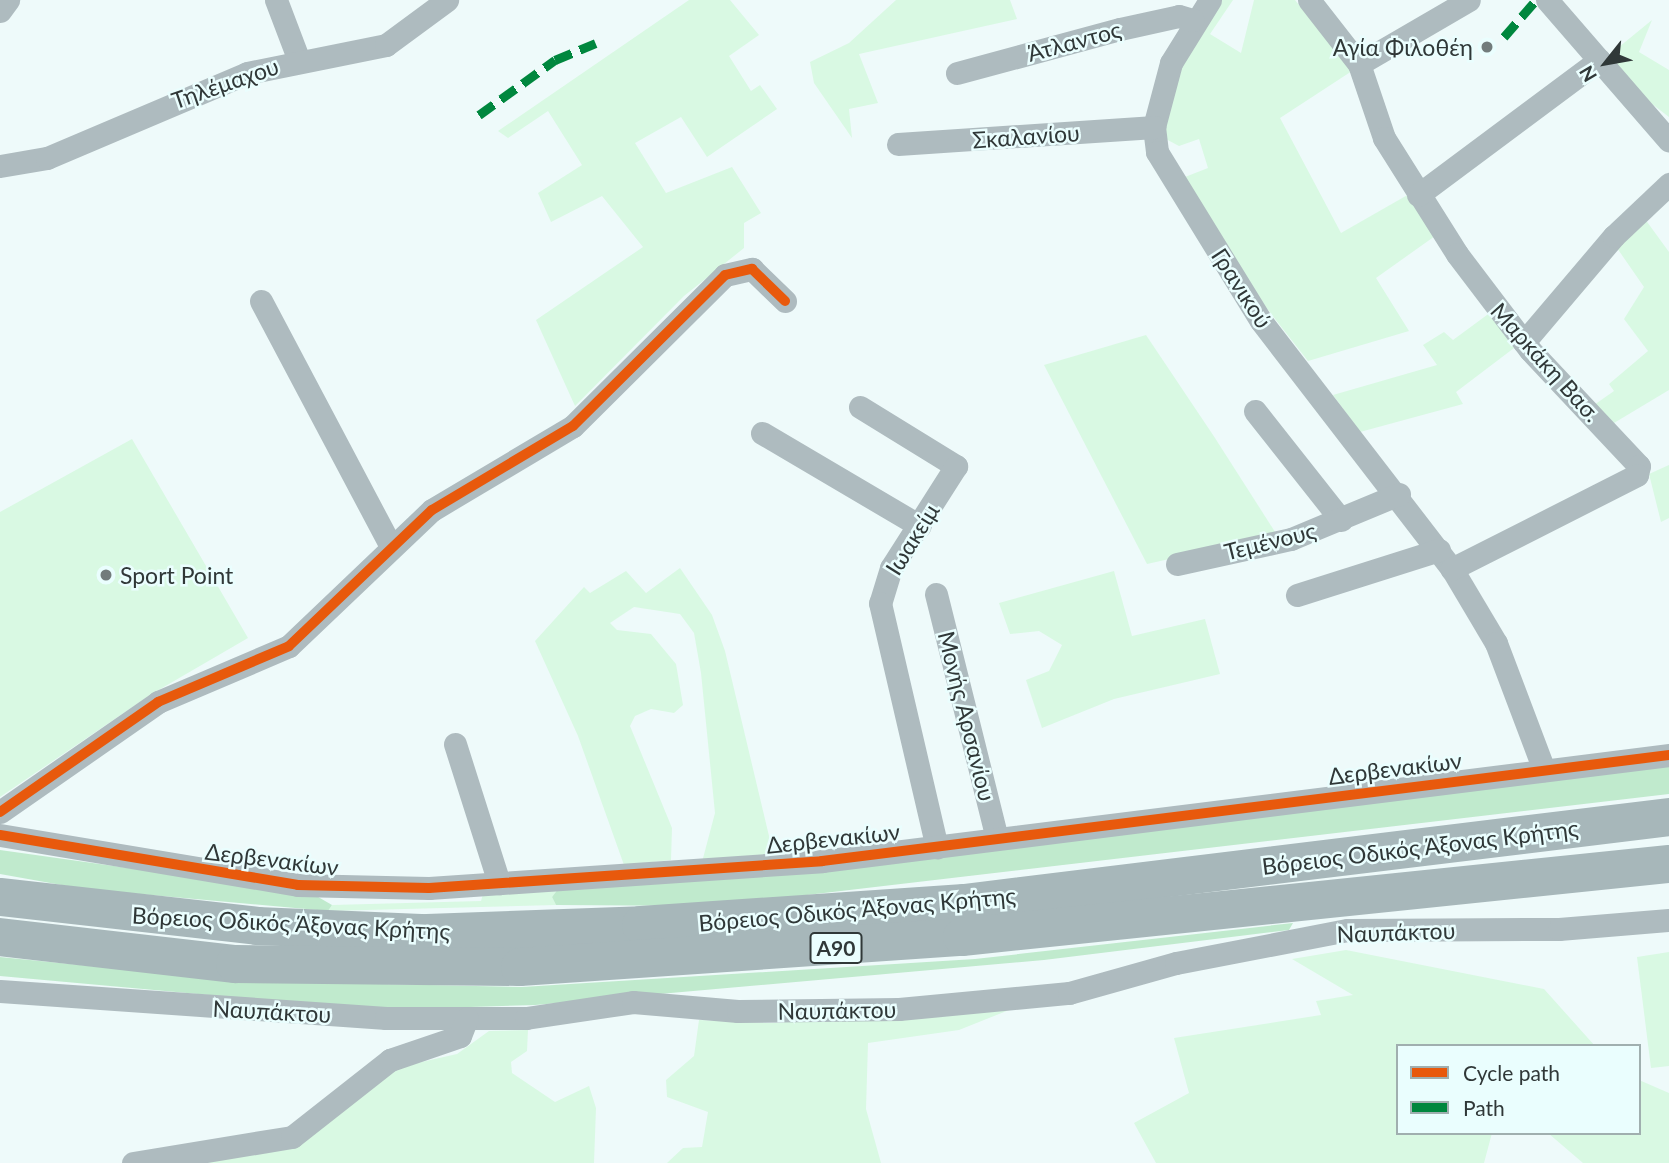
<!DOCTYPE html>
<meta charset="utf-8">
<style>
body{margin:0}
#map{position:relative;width:1669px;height:1163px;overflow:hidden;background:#eefafa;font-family:Lato,sans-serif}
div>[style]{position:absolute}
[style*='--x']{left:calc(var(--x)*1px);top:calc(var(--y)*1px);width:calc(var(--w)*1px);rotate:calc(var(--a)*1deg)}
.green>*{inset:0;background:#d9f9e3}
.forest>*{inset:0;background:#c0eacd}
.minor>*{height:23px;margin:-11.5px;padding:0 11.5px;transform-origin:11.5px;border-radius:11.5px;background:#aebbbf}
.motorway>*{height:38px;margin:-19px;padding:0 19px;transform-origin:19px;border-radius:19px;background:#a7b7ba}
.quiet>*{height:9px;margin-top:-4.5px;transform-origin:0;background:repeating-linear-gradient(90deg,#00873e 0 18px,transparent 0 27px)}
.cycleway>*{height:10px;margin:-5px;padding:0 5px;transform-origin:5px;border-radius:5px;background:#e8590c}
.dots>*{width:19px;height:19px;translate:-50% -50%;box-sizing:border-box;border:4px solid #eafefe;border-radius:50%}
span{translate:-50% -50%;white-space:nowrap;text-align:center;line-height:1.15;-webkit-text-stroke:5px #eafefe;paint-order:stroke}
.shield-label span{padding:2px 5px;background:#eafefe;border:2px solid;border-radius:5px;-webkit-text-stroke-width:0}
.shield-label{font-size:21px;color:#303838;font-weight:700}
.street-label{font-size:23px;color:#303838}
.poi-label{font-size:23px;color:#303838}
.right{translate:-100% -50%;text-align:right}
.left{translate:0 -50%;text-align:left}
.legend{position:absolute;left:1396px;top:1044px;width:245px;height:91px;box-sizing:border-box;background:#eafefe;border:2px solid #a0afaf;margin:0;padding:9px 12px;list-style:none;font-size:21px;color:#303838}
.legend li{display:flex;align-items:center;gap:14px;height:35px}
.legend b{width:35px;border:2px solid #a0afaf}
.north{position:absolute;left:1571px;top:28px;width:70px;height:70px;-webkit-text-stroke:5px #eafefe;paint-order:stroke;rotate:239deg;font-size:19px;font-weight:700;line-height:28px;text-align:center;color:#303838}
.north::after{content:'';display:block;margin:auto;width:24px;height:32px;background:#303838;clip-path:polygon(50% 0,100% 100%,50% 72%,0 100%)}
</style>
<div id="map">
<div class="green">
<i style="clip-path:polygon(689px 0,730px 0,759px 35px,729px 56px,751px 91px,760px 85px,777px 109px,707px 157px,681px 117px,635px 143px,666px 193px,732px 167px,761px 213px,744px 223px,744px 248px,684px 296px,575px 406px,536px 320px,643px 247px,602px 196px,551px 222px,538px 193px,582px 165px,548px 111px,508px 138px,498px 131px)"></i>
<i style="clip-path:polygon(896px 0,1010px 0,1017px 19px,859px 54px,878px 103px,849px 109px,852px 138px,814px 83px,810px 62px,849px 43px)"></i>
<i style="clip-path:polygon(1222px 0,1233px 0,1210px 34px,1241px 53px,1254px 0,1295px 0,1352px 71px,1280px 118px,1341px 233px,1411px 193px,1435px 236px,1376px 278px,1409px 331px,1308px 361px,1265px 306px,1185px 177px,1208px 168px,1199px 139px,1179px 146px,1164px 138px,1168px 110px,1183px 58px)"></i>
<i style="clip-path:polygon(1652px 20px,1639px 52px,1669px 70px,1669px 117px,1639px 94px,1608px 56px)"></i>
<i style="clip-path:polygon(1645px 219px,1669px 252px,1669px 390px,1614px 423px,1594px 405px,1614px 391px,1609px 384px,1648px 351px,1624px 319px,1644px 287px,1617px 248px)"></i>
<i style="clip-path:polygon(1491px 312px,1518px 345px,1456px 392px,1463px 404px,1360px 432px,1333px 395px,1437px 365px,1423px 345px,1444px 332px,1453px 340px)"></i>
<i style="clip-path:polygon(1146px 335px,1215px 438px,1277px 535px,1147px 564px,1044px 365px)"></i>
<i style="clip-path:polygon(132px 439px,248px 638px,150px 695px,0 797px,0 512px)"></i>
<i style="clip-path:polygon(1669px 465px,1669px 518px,1661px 522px,1649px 474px)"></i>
<i style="clip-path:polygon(680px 568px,712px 615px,725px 651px,774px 857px,702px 862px,715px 813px,701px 673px,694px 633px,680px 614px,634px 607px,610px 623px,617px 630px,651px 634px,676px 664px,683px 705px,674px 713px,651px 709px,635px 716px,630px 726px,672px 828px,671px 860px,624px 865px,578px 736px,535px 641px,584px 587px,590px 593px,626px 571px,646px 593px)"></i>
<i style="clip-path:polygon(1114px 571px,1132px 636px,1205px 619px,1220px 674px,1114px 699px,1042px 728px,1026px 680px,1049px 671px,1062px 645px,1039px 631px,1010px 634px,999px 603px)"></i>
<i style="clip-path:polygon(558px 889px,552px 897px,556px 905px,328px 911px,332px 905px,481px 901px,483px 894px)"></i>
<i style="clip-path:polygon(1346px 950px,1544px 989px,1595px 1046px,1398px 1046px,1398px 1133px,1492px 1133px,1484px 1163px,1156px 1163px,1134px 1123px,1189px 1093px,1174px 1038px,1321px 1015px,1316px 1001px,1353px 995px,1292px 959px)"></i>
<i style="clip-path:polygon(1669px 952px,1669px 1066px,1651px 1068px,1637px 957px)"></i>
<i style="clip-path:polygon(1019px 1006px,959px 1030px,868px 1043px,866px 1109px,881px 1163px,667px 1163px,683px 1148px,702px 1147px,708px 1112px,667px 1097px,666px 1080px,694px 1056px,699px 1020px,771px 1023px)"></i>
<i style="clip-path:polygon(528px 1030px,527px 1051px,511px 1062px,512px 1073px,555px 1102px,589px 1086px,596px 1108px,594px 1163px,173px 1163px,254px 1153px,386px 1070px,457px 1054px,489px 1031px)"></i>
<i style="clip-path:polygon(1639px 1080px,1669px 1093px,1669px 1163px,1583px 1163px,1548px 1133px,1639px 1133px)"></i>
</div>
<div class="forest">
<i style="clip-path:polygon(1669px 763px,1669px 794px,714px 906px,556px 905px,552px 897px,558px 889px,819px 872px)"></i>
<i style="clip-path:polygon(0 850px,313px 894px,332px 905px,328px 911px,84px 889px,0 874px)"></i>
<i style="clip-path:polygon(1293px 923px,1289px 930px,1044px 960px,535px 1005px,375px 1010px,0 976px,0 957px,240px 981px,522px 987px,975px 959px)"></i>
</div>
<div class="minor">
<i style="--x:276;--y:0;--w:62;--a:69.2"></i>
<i style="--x:1210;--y:0;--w:74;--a:121.8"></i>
<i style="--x:1171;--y:63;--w:66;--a:104.9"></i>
<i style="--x:1154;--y:127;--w:25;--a:83"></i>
<i style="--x:1157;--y:152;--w:198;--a:58.4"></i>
<i style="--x:1261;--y:321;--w:313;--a:52.4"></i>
<i style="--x:1452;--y:569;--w:86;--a:59.3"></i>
<i style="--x:1496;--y:643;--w:136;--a:69.3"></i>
<i style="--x:1309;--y:0;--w:81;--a:52"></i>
<i style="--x:1359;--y:64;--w:127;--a:-30.2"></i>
<i style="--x:1547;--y:0;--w:186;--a:49.1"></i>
<i style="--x:0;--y:11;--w:14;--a:-54"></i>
<i style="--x:1359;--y:64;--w:78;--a:71.3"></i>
<i style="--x:1384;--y:138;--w:137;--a:57.8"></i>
<i style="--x:1457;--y:254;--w:121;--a:52.8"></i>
<i style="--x:1530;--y:350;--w:159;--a:46.8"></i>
<i style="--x:1639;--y:466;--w:9;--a:103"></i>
<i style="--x:1637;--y:475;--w:208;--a:153.1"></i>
<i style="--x:957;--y:73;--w:169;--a:-15.1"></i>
<i style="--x:1120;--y:29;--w:60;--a:-12.4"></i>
<i style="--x:1179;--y:16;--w:14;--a:17"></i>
<i style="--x:898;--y:144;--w:257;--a:-3.8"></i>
<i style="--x:0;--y:166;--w:48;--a:-9.7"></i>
<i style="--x:47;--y:158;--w:217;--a:-23"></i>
<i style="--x:247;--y:73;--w:142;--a:-11.4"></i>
<i style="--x:386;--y:45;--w:76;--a:-36.4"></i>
<i style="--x:1418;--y:195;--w:226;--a:-36.7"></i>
<i style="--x:261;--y:301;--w:278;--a:62.1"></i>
<i style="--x:1524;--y:342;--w:139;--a:-49.7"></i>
<i style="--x:1614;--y:236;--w:76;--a:-43.4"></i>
<i style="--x:860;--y:407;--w:113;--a:31.6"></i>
<i style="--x:956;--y:466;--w:121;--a:122.5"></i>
<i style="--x:891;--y:568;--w:37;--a:107"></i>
<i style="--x:880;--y:603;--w:251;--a:76.9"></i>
<i style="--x:1255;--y:411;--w:139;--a:51.7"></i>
<i style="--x:762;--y:433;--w:183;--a:30.5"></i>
<i style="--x:1177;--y:564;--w:117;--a:-12.4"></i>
<i style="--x:1291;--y:539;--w:117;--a:-22.6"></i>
<i style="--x:936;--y:594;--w:252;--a:76"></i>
<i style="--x:1297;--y:595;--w:149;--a:-17.6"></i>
<i style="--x:455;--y:744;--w:146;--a:72.4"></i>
<i style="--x:0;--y:812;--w:193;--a:-34.8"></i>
<i style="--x:158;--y:702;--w:142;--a:-23.1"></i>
<i style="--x:289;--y:646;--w:197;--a:-43.6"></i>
<i style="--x:432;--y:510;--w:164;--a:-30.8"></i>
<i style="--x:573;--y:426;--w:214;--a:-44.8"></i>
<i style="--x:725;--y:275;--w:28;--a:-13"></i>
<i style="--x:752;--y:269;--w:46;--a:44.1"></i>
<i style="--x:0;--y:835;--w:302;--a:9.5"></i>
<i style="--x:298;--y:885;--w:131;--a:1.3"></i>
<i style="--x:429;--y:888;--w:394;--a:-3.9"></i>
<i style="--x:822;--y:861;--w:854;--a:-7.13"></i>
<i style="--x:0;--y:991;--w:387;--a:4"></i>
<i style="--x:386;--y:1018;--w:140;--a:0"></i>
<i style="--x:526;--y:1018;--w:108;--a:-8.5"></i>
<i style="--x:633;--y:1002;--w:105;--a:4.9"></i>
<i style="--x:738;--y:1011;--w:161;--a:-0.7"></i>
<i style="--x:899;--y:1009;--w:171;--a:-5.4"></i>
<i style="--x:1069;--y:993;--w:111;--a:-15.7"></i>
<i style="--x:1176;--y:963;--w:175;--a:-10.9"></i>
<i style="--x:1348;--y:930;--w:211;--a:-0.3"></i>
<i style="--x:1559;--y:929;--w:110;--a:-4.7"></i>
<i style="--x:133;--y:1163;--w:161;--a:-9.3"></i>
<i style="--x:292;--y:1137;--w:125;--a:-38.2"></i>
<i style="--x:390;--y:1060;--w:74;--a:-18.9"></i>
<i style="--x:460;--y:1036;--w:19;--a:-69"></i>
</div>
<div class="motorway">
<i style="--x:0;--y:897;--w:259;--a:6.4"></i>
<i style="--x:257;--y:926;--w:170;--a:2.4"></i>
<i style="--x:427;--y:933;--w:214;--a:-2.1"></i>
<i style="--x:641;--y:925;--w:324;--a:-3.9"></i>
<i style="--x:964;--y:903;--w:710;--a:-6.95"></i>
<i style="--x:0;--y:937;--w:237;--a:6.6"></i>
<i style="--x:235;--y:964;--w:285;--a:0.6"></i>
<i style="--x:520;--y:967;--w:443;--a:-3.9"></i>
<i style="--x:962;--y:937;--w:711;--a:-5.9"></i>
</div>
<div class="quiet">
<i style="--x:1504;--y:37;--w:49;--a:-49.1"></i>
<i style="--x:479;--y:115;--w:94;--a:-35.9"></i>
<i style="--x:555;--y:60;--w:44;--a:-22.5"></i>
</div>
<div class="cycleway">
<i style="--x:0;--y:812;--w:193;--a:-34.8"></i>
<i style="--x:158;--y:702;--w:142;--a:-23.1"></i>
<i style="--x:289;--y:646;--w:197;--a:-43.6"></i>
<i style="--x:432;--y:510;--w:164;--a:-30.8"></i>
<i style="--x:573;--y:426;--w:214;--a:-44.8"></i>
<i style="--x:725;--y:275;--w:28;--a:-13"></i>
<i style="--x:752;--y:269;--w:46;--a:44.1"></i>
<i style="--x:0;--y:835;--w:302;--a:9.5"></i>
<i style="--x:298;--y:885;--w:131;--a:1.3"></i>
<i style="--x:429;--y:888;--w:394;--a:-3.9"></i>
<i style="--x:822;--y:861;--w:854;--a:-7.13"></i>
</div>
<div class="dots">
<i style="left:1487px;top:47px;background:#727c7c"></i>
<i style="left:106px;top:575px;background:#727c7c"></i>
</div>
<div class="shield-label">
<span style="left:836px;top:948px">Α90</span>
</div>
<div class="street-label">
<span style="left:1074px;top:41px;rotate:-15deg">Άτλαντος</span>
<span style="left:225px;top:83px;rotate:-19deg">Τηλέμαχου</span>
<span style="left:1026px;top:136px;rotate:-4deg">Σκαλανίου</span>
<span style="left:1242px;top:288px;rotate:57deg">Γρανικού</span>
<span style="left:1546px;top:362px;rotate:48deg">Μαρκάκη Βασ.</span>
<span style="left:912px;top:539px;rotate:-58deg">Ιωακείμ</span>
<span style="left:1270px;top:541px;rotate:-14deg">Τεμένους</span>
<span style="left:967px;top:716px;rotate:76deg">Μονής Αρσανίου</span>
<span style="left:1395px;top:768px;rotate:-7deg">Δερβενακίων</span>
<span style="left:833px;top:838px;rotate:-6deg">Δερβενακίων</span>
<span style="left:1420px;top:847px;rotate:-7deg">Βόρειος Οδικός Άξονας Κρήτης</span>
<span style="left:272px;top:859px;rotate:7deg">Δερβενακίων</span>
<span style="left:857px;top:909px;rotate:-5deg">Βόρειος Οδικός Άξονας Κρήτης</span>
<span style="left:291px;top:923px;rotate:3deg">Βόρειος Οδικός Άξονας Κρήτης</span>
<span style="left:1396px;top:932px;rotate:-2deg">Ναυπάκτου</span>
<span style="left:837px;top:1010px;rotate:-1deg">Ναυπάκτου</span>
<span style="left:272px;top:1011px;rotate:3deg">Ναυπάκτου</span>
</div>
<div class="poi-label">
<span class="right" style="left:1473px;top:47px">Αγία Φιλοθέη</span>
<span class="left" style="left:120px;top:575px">Sport Point</span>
</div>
<ul class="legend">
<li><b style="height:9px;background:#e8590c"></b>Cycle path</li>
<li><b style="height:9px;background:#00873e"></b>Path</li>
</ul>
<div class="north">N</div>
</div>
